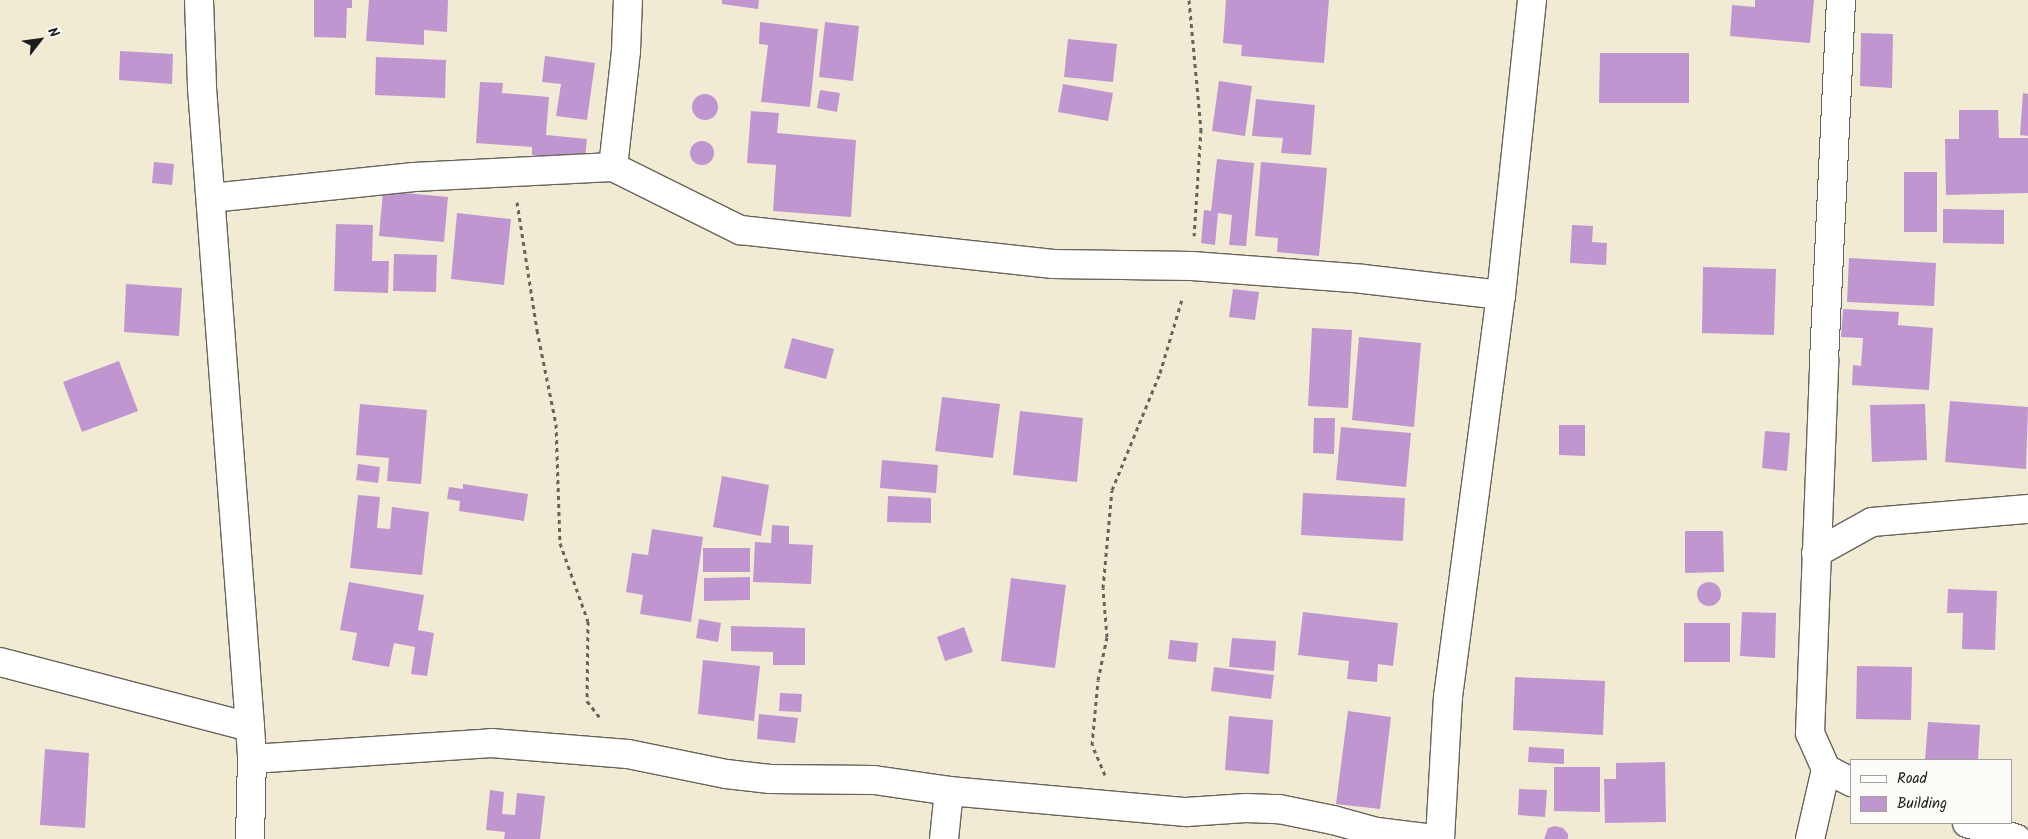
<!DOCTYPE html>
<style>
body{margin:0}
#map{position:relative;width:2028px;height:839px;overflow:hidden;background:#f2ebd4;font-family:Kalam,sans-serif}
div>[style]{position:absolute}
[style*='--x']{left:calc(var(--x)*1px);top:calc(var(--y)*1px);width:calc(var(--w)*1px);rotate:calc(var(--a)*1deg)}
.building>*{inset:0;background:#c096d1}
.round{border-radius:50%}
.path>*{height:3px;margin-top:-1.5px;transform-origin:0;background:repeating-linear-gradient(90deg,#67645c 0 4px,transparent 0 8px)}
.roads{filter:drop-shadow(1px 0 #67645c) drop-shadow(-1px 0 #67645c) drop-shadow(0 1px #67645c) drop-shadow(0 -1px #67645c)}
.minor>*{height:28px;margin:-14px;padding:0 14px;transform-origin:14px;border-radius:14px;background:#fff}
.major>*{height:28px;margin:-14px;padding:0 14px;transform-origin:14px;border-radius:14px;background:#fff}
span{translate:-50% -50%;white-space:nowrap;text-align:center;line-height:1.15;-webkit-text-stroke:4px #fdfcf7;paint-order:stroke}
.legend{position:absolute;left:1850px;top:759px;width:162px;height:65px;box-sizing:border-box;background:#fdfcf7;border:1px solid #a3a29f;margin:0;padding:6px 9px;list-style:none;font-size:15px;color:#1c1c1c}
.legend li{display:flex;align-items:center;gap:10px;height:25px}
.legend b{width:25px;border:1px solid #a3a29f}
.north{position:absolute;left:15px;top:15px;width:50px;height:50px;-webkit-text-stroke:4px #fdfcf7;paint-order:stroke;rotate:60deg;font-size:14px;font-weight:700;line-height:20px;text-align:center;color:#1c1c1c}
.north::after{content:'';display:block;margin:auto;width:18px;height:22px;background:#1c1c1c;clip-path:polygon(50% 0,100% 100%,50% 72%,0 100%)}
</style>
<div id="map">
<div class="building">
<i style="clip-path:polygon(314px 0,352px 0,352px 8px,347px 8px,346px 38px,314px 37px)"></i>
<i style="clip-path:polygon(369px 0,448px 0,447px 32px,424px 30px,424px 45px,366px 41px)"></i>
<i style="clip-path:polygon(722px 0,759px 0,758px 9px,722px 4px)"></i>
<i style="clip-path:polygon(1226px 0,1329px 0,1324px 63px,1241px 56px,1242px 45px,1223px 43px)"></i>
<i style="clip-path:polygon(1755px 0,1814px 0,1810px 43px,1730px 36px,1732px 5px,1755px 7px)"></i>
<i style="clip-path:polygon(760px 22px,818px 29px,810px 107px,761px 102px,768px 45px,759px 44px)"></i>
<i style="clip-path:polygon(825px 22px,859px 26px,853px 81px,819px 77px)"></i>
<i style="clip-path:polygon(1861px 33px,1893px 34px,1892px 88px,1860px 86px)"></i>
<i style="clip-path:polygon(1068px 39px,1117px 44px,1113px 82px,1064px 77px)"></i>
<i style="clip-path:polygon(120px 51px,173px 54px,172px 84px,119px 80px)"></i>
<i style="clip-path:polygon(1600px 53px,1689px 53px,1689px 103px,1599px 103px)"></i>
<i style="clip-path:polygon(545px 56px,595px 63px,587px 120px,556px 116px,561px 84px,542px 82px)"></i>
<i style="clip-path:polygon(376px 57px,446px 60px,445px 98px,375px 95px)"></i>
<i style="clip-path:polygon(1219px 81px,1252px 86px,1245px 136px,1212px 131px)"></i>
<i style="clip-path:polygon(480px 82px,503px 83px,502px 93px,549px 97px,546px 135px,587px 139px,585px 159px,532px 155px,532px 147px,476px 143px)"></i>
<i style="clip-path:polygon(1063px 84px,1113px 93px,1108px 121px,1058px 112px)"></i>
<i style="clip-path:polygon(820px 90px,840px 93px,837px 112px,817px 108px)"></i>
<i style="clip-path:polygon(2023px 93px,2028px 94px,2028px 136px,2020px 135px)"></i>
<i class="round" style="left:692px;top:94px;width:26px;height:26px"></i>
<i style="clip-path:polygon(1256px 99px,1315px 105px,1311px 155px,1281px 153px,1283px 138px,1252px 136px)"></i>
<i style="clip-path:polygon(1959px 110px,1998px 110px,1999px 138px,2028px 138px,2028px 193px,1946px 195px,1945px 139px,1959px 139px)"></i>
<i style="clip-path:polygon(751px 111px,779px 113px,777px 133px,856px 140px,851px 217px,773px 211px,776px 165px,747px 163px)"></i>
<i class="round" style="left:690px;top:141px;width:24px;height:24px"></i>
<i style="clip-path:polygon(1217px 159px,1254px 163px,1246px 246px,1229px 245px,1232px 215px,1218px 213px,1215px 245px,1201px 243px,1204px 210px,1211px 211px)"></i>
<i style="clip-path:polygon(154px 162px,174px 164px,172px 185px,152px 183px)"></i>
<i style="clip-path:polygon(1261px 162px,1327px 168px,1319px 256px,1277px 252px,1278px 238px,1255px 236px)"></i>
<i style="clip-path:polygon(1904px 172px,1937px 172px,1937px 232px,1904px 232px)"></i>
<i style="clip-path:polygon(383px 191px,448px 197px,444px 242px,379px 236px)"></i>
<i style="clip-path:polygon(1943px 209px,2004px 210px,2004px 244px,1943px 243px)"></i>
<i style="clip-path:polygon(457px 213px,511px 219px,504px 285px,451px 279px)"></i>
<i style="clip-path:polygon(336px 224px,373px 225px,372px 261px,389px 261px,388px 293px,334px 291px)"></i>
<i style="clip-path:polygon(1572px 225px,1593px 226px,1592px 242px,1607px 243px,1606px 265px,1570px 263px)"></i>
<i style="clip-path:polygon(394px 254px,437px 255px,436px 292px,393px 291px)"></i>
<i style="clip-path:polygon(1849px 258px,1936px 263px,1934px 306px,1847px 302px)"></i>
<i style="clip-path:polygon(1703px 267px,1776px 269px,1774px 335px,1702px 333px)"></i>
<i style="clip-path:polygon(126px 284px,182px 288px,179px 336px,124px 332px)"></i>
<i style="clip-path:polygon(1233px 289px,1259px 292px,1255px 320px,1229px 317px)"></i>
<i style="clip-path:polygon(1843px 309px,1899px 312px,1898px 325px,1933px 328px,1929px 390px,1852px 385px,1853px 365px,1861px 366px,1863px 338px,1841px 337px)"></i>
<i style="clip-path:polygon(1312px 328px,1352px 330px,1348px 408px,1308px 406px)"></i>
<i style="clip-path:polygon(1359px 337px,1421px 343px,1414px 427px,1352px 420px)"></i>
<i style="clip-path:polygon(792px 338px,834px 349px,826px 379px,784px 368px)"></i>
<i style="clip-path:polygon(119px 361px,138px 411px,82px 432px,63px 382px)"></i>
<i style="clip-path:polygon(942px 397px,1000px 404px,993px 458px,935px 451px)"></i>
<i style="clip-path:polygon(1950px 401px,2028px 407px,2026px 469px,1945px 462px)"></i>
<i style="clip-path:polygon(360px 404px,427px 410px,421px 484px,387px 481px,389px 458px,356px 455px)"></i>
<i style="clip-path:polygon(1925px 404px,1927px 460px,1872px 462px,1870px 405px)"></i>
<i style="clip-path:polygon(1020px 411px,1083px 418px,1077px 482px,1013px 475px)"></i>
<i style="clip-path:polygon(1314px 418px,1335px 418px,1334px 454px,1313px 453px)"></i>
<i style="clip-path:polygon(1559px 425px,1585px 425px,1585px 456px,1559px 455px)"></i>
<i style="clip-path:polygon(1341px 427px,1411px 433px,1406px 487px,1336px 480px)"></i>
<i style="clip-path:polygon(1765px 431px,1790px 433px,1787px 471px,1762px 468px)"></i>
<i style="clip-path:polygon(882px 460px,938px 465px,936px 493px,880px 488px)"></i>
<i style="clip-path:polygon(358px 464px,380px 467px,378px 483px,356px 480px)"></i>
<i style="clip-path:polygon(722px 476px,769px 485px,761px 536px,713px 527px)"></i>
<i style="clip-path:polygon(463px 484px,528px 494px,524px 521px,459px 511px,460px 501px,447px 499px,449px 487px,463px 489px)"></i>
<i style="clip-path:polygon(1303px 493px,1405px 498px,1403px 541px,1301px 535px)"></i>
<i style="clip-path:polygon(358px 495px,380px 497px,377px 528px,390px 529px,392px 507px,429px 512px,422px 575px,350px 568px)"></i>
<i style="clip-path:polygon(888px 496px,931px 498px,931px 523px,887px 522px)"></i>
<i style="clip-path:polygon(772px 525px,789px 526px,789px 544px,813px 545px,811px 584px,753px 582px,755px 542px,771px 543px)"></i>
<i style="clip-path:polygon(652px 529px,703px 537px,691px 622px,640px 614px,643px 595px,626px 592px,632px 553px,648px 555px)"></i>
<i style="clip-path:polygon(1685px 531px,1723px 531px,1724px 572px,1685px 573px)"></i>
<i style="clip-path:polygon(703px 548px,750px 548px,750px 572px,703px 572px)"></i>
<i style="clip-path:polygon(750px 577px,750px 600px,704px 601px,704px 578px)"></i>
<i style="clip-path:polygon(1011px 578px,1066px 585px,1055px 668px,1001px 661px)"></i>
<i class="round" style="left:1697px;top:582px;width:24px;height:24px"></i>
<i style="clip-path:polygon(349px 582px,424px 595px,418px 630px,434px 633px,427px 676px,411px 674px,415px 647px,394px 643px,389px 667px,352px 660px,357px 633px,340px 630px)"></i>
<i style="clip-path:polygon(1948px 589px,1997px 591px,1995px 650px,1962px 649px,1963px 613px,1947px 613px)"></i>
<i style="clip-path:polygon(1303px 612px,1398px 623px,1393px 666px,1378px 664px,1377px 682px,1347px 679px,1349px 661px,1298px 655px)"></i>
<i style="clip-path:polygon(1742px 612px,1776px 613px,1775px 658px,1740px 656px)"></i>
<i style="clip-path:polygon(699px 619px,721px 623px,718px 642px,696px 638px)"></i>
<i style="clip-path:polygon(1684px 623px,1730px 623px,1730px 662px,1684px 662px)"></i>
<i style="clip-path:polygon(731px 626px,805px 628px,805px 665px,773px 665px,773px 652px,731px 651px)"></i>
<i style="clip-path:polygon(964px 627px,973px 652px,945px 661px,937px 637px)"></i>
<i style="clip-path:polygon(1232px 638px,1276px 641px,1274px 671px,1229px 667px)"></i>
<i style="clip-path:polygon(1170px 640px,1198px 643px,1196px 662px,1168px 659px)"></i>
<i style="clip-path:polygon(703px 660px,760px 666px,754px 721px,698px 714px)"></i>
<i style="clip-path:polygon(1857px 666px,1912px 667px,1911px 720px,1856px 719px)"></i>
<i style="clip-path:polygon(1214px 667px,1274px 675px,1271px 699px,1211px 691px)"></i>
<i style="clip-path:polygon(1515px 677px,1605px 681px,1603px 735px,1513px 730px)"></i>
<i style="clip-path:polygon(780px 693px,802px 694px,801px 712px,779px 711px)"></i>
<i style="clip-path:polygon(1348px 711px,1391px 717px,1380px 809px,1336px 804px)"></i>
<i style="clip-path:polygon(759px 714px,798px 718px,795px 743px,757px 739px)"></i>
<i style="clip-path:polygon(1229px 716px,1273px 720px,1269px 774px,1225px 770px)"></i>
<i style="clip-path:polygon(1928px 722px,1980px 725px,1978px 760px,1925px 760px)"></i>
<i style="clip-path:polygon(1529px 747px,1564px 749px,1564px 764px,1528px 762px)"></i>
<i style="clip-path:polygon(45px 749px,89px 753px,85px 828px,40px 825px)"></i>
<i style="clip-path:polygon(1665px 762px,1666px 822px,1605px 823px,1604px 779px,1616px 779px,1616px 763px)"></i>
<i style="clip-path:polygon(1554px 767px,1600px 767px,1600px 812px,1554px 811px)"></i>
<i style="clip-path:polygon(1519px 789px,1547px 790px,1545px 817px,1518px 815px)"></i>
<i style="clip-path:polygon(490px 790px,504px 792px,502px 814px,515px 815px,517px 793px,545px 796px,540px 839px,504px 839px,505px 832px,486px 830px)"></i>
<i style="clip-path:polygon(1555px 826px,1563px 828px,1568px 834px,1568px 839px,1544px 839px,1548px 828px)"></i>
</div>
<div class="path">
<i style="--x:1189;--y:0;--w:130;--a:84.7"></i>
<i style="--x:1201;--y:129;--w:107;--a:93.7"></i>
<i style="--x:517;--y:202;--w:130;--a:81.1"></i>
<i style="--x:537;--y:330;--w:96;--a:78.6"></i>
<i style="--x:556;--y:424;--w:119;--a:88.1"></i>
<i style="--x:560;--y:543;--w:83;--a:70.3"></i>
<i style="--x:588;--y:621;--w:80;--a:90.7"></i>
<i style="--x:587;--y:701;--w:24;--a:52"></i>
<i style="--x:1105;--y:775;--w:33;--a:-113"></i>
<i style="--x:1092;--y:745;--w:65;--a:-84.7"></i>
<i style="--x:1098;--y:680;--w:44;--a:-78.2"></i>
<i style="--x:1107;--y:637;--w:49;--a:-94.7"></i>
<i style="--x:1103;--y:588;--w:98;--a:-84.8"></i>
<i style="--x:1112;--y:490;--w:126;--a:-67.7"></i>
<i style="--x:1160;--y:373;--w:80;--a:-73.4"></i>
</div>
<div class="roads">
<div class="minor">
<i style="--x:199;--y:0;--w:88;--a:88"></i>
<i style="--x:202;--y:88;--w:641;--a:85.7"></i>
<i style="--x:613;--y:167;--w:142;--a:26.4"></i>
<i style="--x:740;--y:230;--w:315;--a:6.2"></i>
<i style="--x:1053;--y:264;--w:139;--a:0.8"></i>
<i style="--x:1192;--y:266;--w:171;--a:4.3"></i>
<i style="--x:1363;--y:279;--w:139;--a:6.6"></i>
<i style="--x:211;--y:198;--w:204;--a:-5.9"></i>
<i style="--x:414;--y:177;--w:199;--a:-2.9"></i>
<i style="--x:613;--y:167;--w:117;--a:-83.6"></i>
<i style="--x:626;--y:51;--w:51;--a:-87.8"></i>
<i style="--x:1816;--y:553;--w:64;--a:-29"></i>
<i style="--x:1872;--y:522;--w:157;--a:-4.8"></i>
<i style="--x:0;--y:662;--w:258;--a:14.6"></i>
<i style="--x:250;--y:727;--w:32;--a:86"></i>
<i style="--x:252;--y:759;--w:240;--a:-3.8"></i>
<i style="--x:491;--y:743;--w:137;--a:4.6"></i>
<i style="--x:628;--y:754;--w:100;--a:11.5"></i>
<i style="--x:726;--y:774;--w:44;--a:6.5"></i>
<i style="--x:770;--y:779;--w:104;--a:0.6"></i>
<i style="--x:874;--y:780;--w:76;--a:8.3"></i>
<i style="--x:949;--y:791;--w:238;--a:5.1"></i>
<i style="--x:1186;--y:812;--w:60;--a:-3.8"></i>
<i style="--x:1246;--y:808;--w:33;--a:2"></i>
<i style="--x:1279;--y:809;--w:55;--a:11.5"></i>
<i style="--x:1333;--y:820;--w:46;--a:15.3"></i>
<i style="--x:1377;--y:832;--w:57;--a:7"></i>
<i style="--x:1826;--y:769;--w:29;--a:27"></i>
<i style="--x:1967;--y:823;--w:52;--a:17.7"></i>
<i style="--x:250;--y:839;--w:80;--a:-88.6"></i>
<i style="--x:944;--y:839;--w:48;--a:-84.1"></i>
<i style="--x:1810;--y:839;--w:72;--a:-77.1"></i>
<i style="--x:1826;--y:769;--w:39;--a:-114"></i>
<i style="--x:1810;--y:733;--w:372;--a:-87.8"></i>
<i style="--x:1824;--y:361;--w:361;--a:-87.3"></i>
</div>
<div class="major">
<i style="--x:1440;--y:839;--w:142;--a:-86.8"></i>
<i style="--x:1448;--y:697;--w:405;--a:-82.5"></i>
<i style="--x:1501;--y:295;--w:297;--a:-84"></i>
</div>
</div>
<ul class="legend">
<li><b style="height:6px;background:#fff"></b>Road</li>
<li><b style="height:14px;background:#c096d1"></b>Building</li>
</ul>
<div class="north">N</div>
</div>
